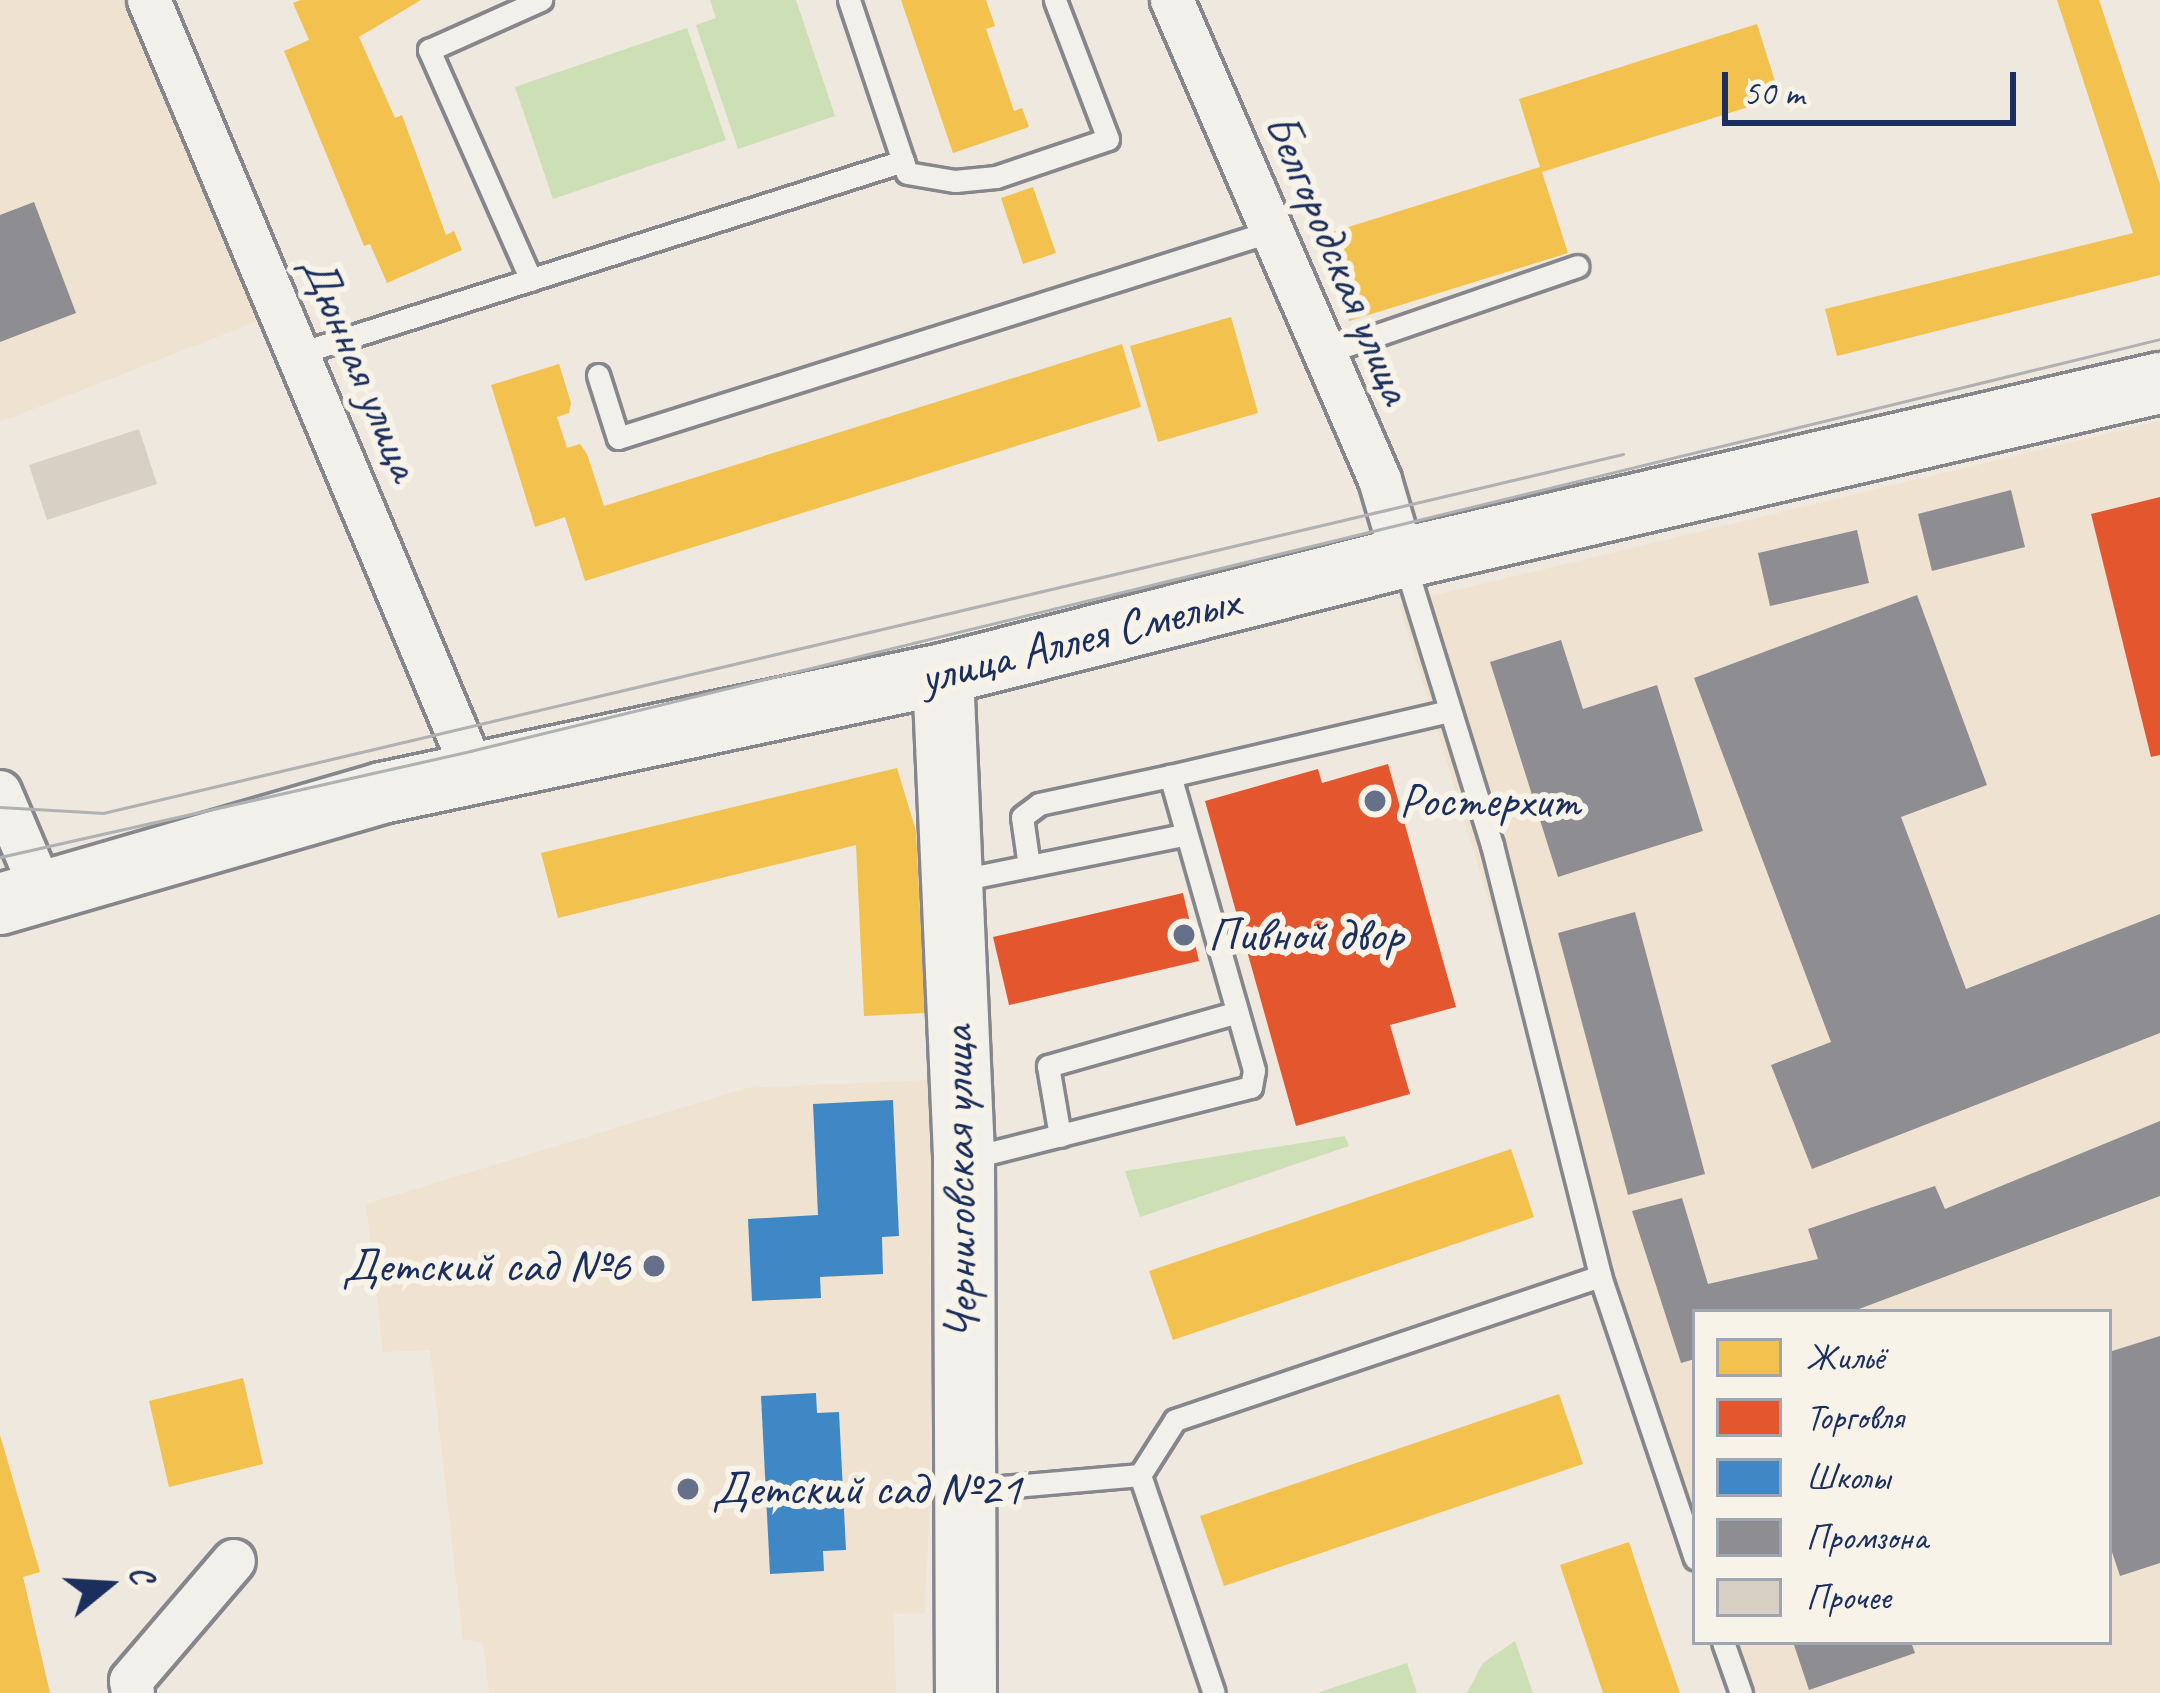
<!DOCTYPE html>
<meta charset="utf-8">
<style>
body{margin:0}
#map{position:relative;width:2160px;height:1693px;overflow:hidden;background:#eee8de;font-family:Caveat,sans-serif}
div>[style]{position:absolute}
[style*='--x']{left:calc(var(--x)*1px);top:calc(var(--y)*1px);width:calc(var(--w)*1px);rotate:calc(var(--a)*1deg)}
.built>*{inset:0;background:#efe2d0}
.green>*{inset:0;background:#ccdfb5}
.homes>*{inset:0;background:#f2c14e}
.shops>*{inset:0;background:#e4572e}
.schools>*{inset:0;background:#3f88c5}
.industry>*{inset:0;background:#8d8d92}
.building>*{inset:0;background:#d8d0c4}
.roads{filter:drop-shadow(3px 0 #86878c) drop-shadow(-3px 0 #86878c) drop-shadow(0 3px #86878c) drop-shadow(0 -3px #86878c)}
.lane>*{height:21px;margin:-10.5px;padding:0 10.5px;transform-origin:10.5px;border-radius:10.5px;background:#f1f0eb}
.street>*{height:42px;margin:-21px;padding:0 21px;transform-origin:21px;border-radius:21px;background:#f1f0eb}
.secondary>*{height:60px;margin:-30px;padding:0 30px;transform-origin:30px;border-radius:30px;background:#f1f0eb}
.tram>*{height:3px;margin:-1.5px;padding:0 1.5px;transform-origin:1.5px;border-radius:1.5px;background:#b0b1b3}
.dots>*{width:33px;height:33px;translate:-50% -50%;box-sizing:border-box;border:6px solid #f7f3e8;border-radius:50%}
span{translate:-50% -50%;white-space:nowrap;text-align:center;line-height:1.15;-webkit-text-stroke:12px #f7f3e8;paint-order:stroke}
.street-label{font-size:48px;color:#1b2f5e}
.poi-label{font-size:48px;color:#1b2f5e}
.left{translate:0 -50%;text-align:left}
.right{translate:-100% -50%;text-align:right}
.legend{position:absolute;left:1692px;top:1309px;width:420px;height:336px;box-sizing:border-box;background:#f7f3e8;border:3px solid #9fa5b1;margin:0;padding:15px 21px;list-style:none;font-size:36px;color:#1b2f5e}
.legend li{display:flex;align-items:center;gap:24px;height:60px}
.legend b{width:60px;border:3px solid #9fa5b1}
.north{position:absolute;left:48px;top:1525px;width:120px;height:120px;-webkit-text-stroke:9px #f7f3e8;paint-order:stroke;rotate:72deg;font-size:33px;font-weight:700;line-height:48px;text-align:center;color:#1b2f5e}
.north::after{content:'';display:block;margin:auto;width:42px;height:54px;background:#1b2f5e;clip-path:polygon(50% 0,100% 100%,50% 72%,0 100%)}
.scale{position:absolute;left:1722px;top:72px;width:294px;height:54px;box-sizing:border-box;border:6px solid #1b2f5e;border-top:0;padding-left:15px;font-size:36px;line-height:42px;white-space:nowrap;color:#1b2f5e;-webkit-text-stroke:9px #f7f3e8;paint-order:stroke}
</style>
<div id="map">
<div class="built">
<i style="clip-path:polygon(0 0,123px 0,258px 321px,0 422px)"></i>
<i style="clip-path:polygon(2160px 421px,2160px 1693px,1727px 1693px,1712px 1642px,2109px 1642px,2109px 1312px,1695px 1312px,1695px 1583px,1399px 604px)"></i>
<i style="clip-path:polygon(932px 1080px,936px 1354px,925px 1613px,894px 1614px,896px 1693px,489px 1693px,483px 1643px,463px 1639px,430px 1350px,383px 1352px,366px 1204px,747px 1088px)"></i>
</div>
<div class="green">
<i style="clip-path:polygon(710px 0,796px 0,835px 116px,738px 149px,696px 25px,716px 18px)"></i>
<i style="clip-path:polygon(687px 28px,726px 140px,553px 199px,515px 87px)"></i>
<i style="clip-path:polygon(1345px 1136px,1349px 1146px,1140px 1217px,1125px 1171px)"></i>
<i style="clip-path:polygon(1515px 1641px,1533px 1693px,1467px 1693px,1483px 1663px)"></i>
<i style="clip-path:polygon(1407px 1663px,1417px 1693px,1317px 1693px)"></i>
</div>
<div class="homes">
<i style="clip-path:polygon(301px 0,421px 0,359px 37px,395px 118px,402px 115px,446px 235px,454px 231px,462px 250px,387px 283px,370px 244px,364px 246px,284px 51px,309px 40px,293px 3px)"></i>
<i style="clip-path:polygon(901px 0,986px 0,995px 26px,986px 29px,1014px 111px,1022px 108px,1029px 127px,953px 153px)"></i>
<i style="clip-path:polygon(2057px 0,2099px 0,2160px 184px,2160px 275px,1837px 356px,1825px 309px,2133px 233px)"></i>
<i style="clip-path:polygon(1757px 24px,1780px 97px,1542px 172px,1568px 253px,1349px 321px,1323px 235px,1540px 167px,1519px 99px)"></i>
<i style="clip-path:polygon(1033px 187px,1056px 253px,1023px 264px,1001px 198px)"></i>
<i style="clip-path:polygon(1231px 317px,1258px 413px,1158px 442px,1130px 346px)"></i>
<i style="clip-path:polygon(1122px 344px,1141px 407px,585px 581px,565px 517px,535px 527px,491px 385px,559px 364px,571px 403px,569px 413px,557px 417px,567px 448px,580px 444px,587px 454px,604px 506px)"></i>
<i style="clip-path:polygon(897px 768px,916px 831px,925px 1013px,864px 1016px,856px 845px,558px 918px,541px 853px)"></i>
<i style="clip-path:polygon(1511px 1149px,1534px 1217px,1173px 1340px,1149px 1271px)"></i>
<i style="clip-path:polygon(243px 1378px,263px 1464px,169px 1487px,149px 1401px)"></i>
<i style="clip-path:polygon(1559px 1394px,1583px 1464px,1224px 1586px,1200px 1516px)"></i>
<i style="clip-path:polygon(0 1435px,40px 1572px,23px 1577px,50px 1693px,0 1693px)"></i>
<i style="clip-path:polygon(1629px 1542px,1649px 1603px,1680px 1693px,1603px 1693px,1560px 1565px)"></i>
</div>
<div class="shops">
<i style="clip-path:polygon(2160px 497px,2160px 755px,2151px 757px,2091px 514px)"></i>
<i style="clip-path:polygon(1388px 764px,1456px 1007px,1390px 1025px,1410px 1094px,1296px 1126px,1205px 801px,1318px 769px,1322px 783px)"></i>
<i style="clip-path:polygon(1183px 893px,1199px 961px,1009px 1005px,993px 937px)"></i>
</div>
<div class="schools">
<i style="clip-path:polygon(893px 1100px,899px 1236px,882px 1237px,883px 1274px,820px 1277px,821px 1298px,752px 1301px,748px 1219px,818px 1215px,813px 1104px)"></i>
<i style="clip-path:polygon(816px 1393px,817px 1413px,839px 1412px,846px 1550px,823px 1551px,824px 1571px,770px 1574px,761px 1396px)"></i>
</div>
<div class="industry">
<i style="clip-path:polygon(34px 202px,76px 313px,0 342px,0 215px)"></i>
<i style="clip-path:polygon(2011px 490px,2025px 547px,1932px 571px,1918px 514px)"></i>
<i style="clip-path:polygon(1857px 530px,1869px 583px,1770px 606px,1758px 553px)"></i>
<i style="clip-path:polygon(1917px 595px,1987px 785px,1901px 817px,1966px 989px,2160px 914px,2160px 1033px,1812px 1169px,1771px 1065px,1831px 1042px,1694px 678px)"></i>
<i style="clip-path:polygon(1561px 640px,1583px 709px,1657px 685px,1703px 831px,1558px 877px,1490px 662px)"></i>
<i style="clip-path:polygon(1635px 912px,1705px 1174px,1628px 1195px,1558px 933px)"></i>
<i style="clip-path:polygon(2160px 1121px,2160px 1196px,1851px 1312px,1695px 1312px,1695px 1359px,1681px 1363px,1632px 1211px,1682px 1198px,1708px 1284px,1818px 1259px,1808px 1229px,1935px 1186px,1945px 1209px)"></i>
<i style="clip-path:polygon(2160px 1336px,2160px 1563px,2120px 1576px,2109px 1543px,2109px 1352px)"></i>
<i style="clip-path:polygon(1793px 1642px,1911px 1642px,1915px 1653px,1809px 1690px)"></i>
</div>
<div class="building">
<i style="clip-path:polygon(139px 429px,157px 484px,47px 520px,29px 465px)"></i>
</div>
<div class="roads">
<div class="lane">
<i style="--x:849;--y:0;--w:182;--a:71.5"></i>
<i style="--x:907;--y:173;--w:49;--a:9.5"></i>
<i style="--x:955;--y:181;--w:41;--a:-5.6"></i>
<i style="--x:996;--y:177;--w:118;--a:-18.7"></i>
<i style="--x:1108;--y:139;--w:149;--a:-110.9"></i>
<i style="--x:531;--y:280;--w:252;--a:-113.9"></i>
<i style="--x:429;--y:50;--w:123;--a:-24.1"></i>
<i style="--x:300;--y:353;--w:633;--a:-17.66"></i>
<i style="--x:1325;--y:353;--w:267;--a:-19"></i>
<i style="--x:598;--y:375;--w:66;--a:72.4"></i>
<i style="--x:618;--y:438;--w:686;--a:-17.56"></i>
<i style="--x:1405;--y:564;--w:294;--a:72.8"></i>
<i style="--x:1492;--y:845;--w:444;--a:75.9"></i>
<i style="--x:1600;--y:1276;--w:298;--a:71.4"></i>
<i style="--x:1029;--y:866;--w:49;--a:-98.1"></i>
<i style="--x:1022;--y:817;--w:21;--a:-37"></i>
<i style="--x:1039;--y:804;--w:134;--a:-12.1"></i>
<i style="--x:955;--y:881;--w:234;--a:-11.4"></i>
<i style="--x:1060;--y:1136;--w:71;--a:-99.7"></i>
<i style="--x:1048;--y:1066;--w:197;--a:-15.9"></i>
<i style="--x:966;--y:1159;--w:294;--a:-14.2"></i>
<i style="--x:1251;--y:1087;--w:17;--a:-80"></i>
<i style="--x:1254;--y:1070;--w:306;--a:-105.9"></i>
<i style="--x:1170;--y:776;--w:287;--a:-13.1"></i>
<i style="--x:1140;--y:1475;--w:230;--a:71.3"></i>
<i style="--x:968;--y:1490;--w:173;--a:-5"></i>
<i style="--x:1140;--y:1475;--w:65;--a:-57.5"></i>
<i style="--x:1175;--y:1420;--w:449;--a:-18.7"></i>
<i style="--x:1723;--y:1642;--w:54;--a:70.6"></i>
</div>
<div class="street">
<i style="--x:149;--y:0;--w:841;--a:67.19"></i>
<i style="--x:1172;--y:0;--w:523;--a:66.57"></i>
<i style="--x:1380;--y:480;--w:81;--a:73.6"></i>
<i style="--x:0;--y:792;--w:108;--a:67"></i>
<i style="--x:133;--y:1693;--w:12;--a:-99"></i>
<i style="--x:131;--y:1681;--w:158;--a:-49.4"></i>
</div>
<div class="secondary">
<i style="--x:943;--y:674;--w:485;--a:87.5"></i>
<i style="--x:964;--y:1159;--w:534;--a:89.79"></i>
<i style="--x:0;--y:904;--w:398;--a:-16.2"></i>
<i style="--x:382;--y:793;--w:573;--a:-11.98"></i>
<i style="--x:943;--y:674;--w:474;--a:-14.2"></i>
<i style="--x:1403;--y:558;--w:777;--a:-13.02"></i>
</div>
</div>
<div class="tram">
<i style="--x:0;--y:807;--w:103;--a:3.3"></i>
<i style="--x:103;--y:813;--w:1562;--a:-13.29"></i>
<i style="--x:0;--y:857;--w:482;--a:-12.7"></i>
<i style="--x:470;--y:751;--w:1739;--a:-13.7"></i>
</div>
<div class="dots">
<i style="left:1375px;top:801px;background:#65708b"></i>
<i style="left:1184px;top:935px;background:#65708b"></i>
<i style="left:654px;top:1266px;background:#65708b"></i>
<i style="left:688px;top:1489px;background:#65708b"></i>
</div>
<div class="street-label">
<span style="left:1339px;top:258px;rotate:67deg">Белгородская улица</span>
<span style="left:361px;top:367px;rotate:67deg">Дюнная улица</span>
<span style="left:1079px;top:639px;rotate:-14deg">улица Аллея Смелых</span>
<span style="left:959px;top:1183px;rotate:-91deg">Черниговская улица</span>
</div>
<div class="poi-label">
<span class="left" style="left:1399px;top:801px">Ростерхит</span>
<span class="left" style="left:1208px;top:935px">Пивной двор</span>
<span class="right" style="left:630px;top:1266px">Детский сад №6</span>
<span class="left" style="left:712px;top:1489px">Детский сад №21</span>
</div>
<ul class="legend">
<li><b style="height:33px;background:#f2c14e"></b>Жильё</li>
<li><b style="height:33px;background:#e4572e"></b>Торговля</li>
<li><b style="height:33px;background:#3f88c5"></b>Школы</li>
<li><b style="height:33px;background:#8d8d92"></b>Промзона</li>
<li><b style="height:33px;background:#d8d0c4"></b>Прочее</li>
</ul>
<div class="north">С</div>
<div class="scale">50 m</div>
</div>
